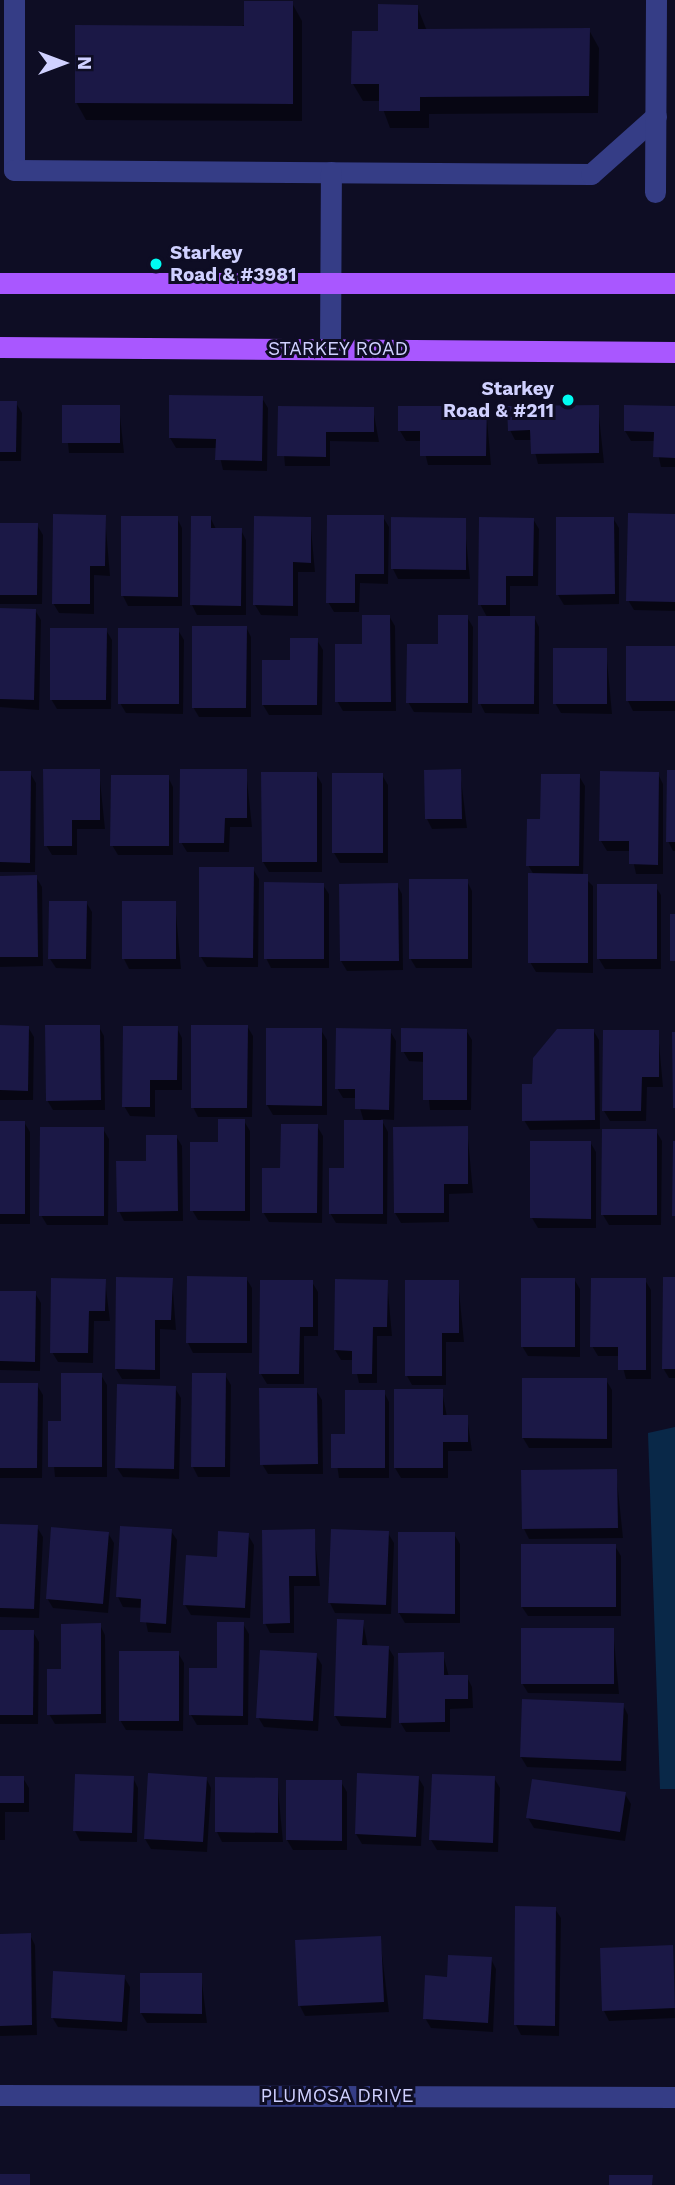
<!DOCTYPE html>
<style>
body{margin:0}
#map{position:relative;width:675px;height:2185px;overflow:hidden;background:#0e0d24;font-family:"Work Sans",sans-serif}
div>[style]{position:absolute}
[style*='--x']{left:calc(var(--x)*1px);top:calc(var(--y)*1px);width:calc(var(--w)*1px);rotate:calc(var(--a)*1deg)}
.water>*{inset:0;background:#092848}
.shadow>*{inset:0;background:#0007}
.building>*{inset:0;background:#1b1846}
.minor>*{height:21px;margin:-10.5px;padding:0 10.5px;transform-origin:10.5px;border-radius:10.5px;background:#353d86}
.major>*{height:21px;margin:-10.5px;padding:0 10.5px;transform-origin:10.5px;border-radius:10.5px;background:#a957ff}
.dots>*{width:19px;height:19px;translate:-50% -50%;box-sizing:border-box;border:4px solid #0e0d24;border-radius:50%}
span{translate:-50% -50%;white-space:nowrap;text-align:center;line-height:1.15;-webkit-text-stroke:6px #0e0d24;paint-order:stroke}
.poi-label{font-size:19px;color:#d0d1ff;font-weight:700}
.left{translate:0 -50%;text-align:left}
.right{translate:-100% -50%;text-align:right}
.street-label{font-size:19px;color:#d0d1ff}
.north{position:absolute;left:28px;top:28px;width:70px;height:70px;-webkit-text-stroke:5px #0e0d24;paint-order:stroke;rotate:90deg;font-size:19px;font-weight:700;line-height:28px;text-align:center;color:#d0d1ff}
.north::after{content:'';display:block;margin:auto;width:24px;height:32px;background:#d0d1ff;clip-path:polygon(50% 0,100% 100%,50% 72%,0 100%)}
</style>
<div id="map">
<div class="water">
<i style="clip-path:polygon(675px 1427px,675px 1789px,660px 1789px,648px 1433px)"></i>
</div>
<div class="shadow">
<i style="clip-path:polygon(292px 3px,302px 21px,302px 121px,86px 120px,76px 102px)"></i>
<i style="clip-path:polygon(417px 6px,427px 31px,589px 30px,599px 48px,598px 113px,429px 114px,429px 128px,390px 128px,380px 101px,363px 101px,353px 84px,379px 33px)"></i>
<i style="clip-path:polygon(262px 398px,268px 408px,267px 471px,223px 470px,218px 448px,176px 448px,170px 438px)"></i>
<i style="clip-path:polygon(0 402px,16px 403px,22px 413px,21px 461px,0 461px)"></i>
<i style="clip-path:polygon(64px 407px,119px 407px,124px 453px,69px 453px)"></i>
<i style="clip-path:polygon(598px 407px,604px 463px,538px 464px,532px 440px,515px 440px,510px 430px)"></i>
<i style="clip-path:polygon(280px 408px,373px 409px,379px 442px,330px 441px,330px 466px,285px 466px)"></i>
<i style="clip-path:polygon(486px 408px,491px 465px,428px 465px,422px 441px,406px 441px,400px 431px)"></i>
<i style="clip-path:polygon(675px 408px,675px 467px,661px 467px,655px 441px,631px 441px,625px 431px)"></i>
<i style="clip-path:polygon(675px 516px,675px 611px,634px 610px,628px 600px)"></i>
<i style="clip-path:polygon(105px 517px,110px 576px,94px 575px,94px 614px,59px 613px,53px 603px)"></i>
<i style="clip-path:polygon(210px 517px,216px 529px,241px 530px,246px 540px,246px 615px,197px 615px,192px 605px)"></i>
<i style="clip-path:polygon(383px 517px,389px 527px,388px 584px,360px 583px,359px 612px,334px 612px,328px 602px)"></i>
<i style="clip-path:polygon(177px 518px,182px 528px,182px 606px,128px 606px,123px 596px)"></i>
<i style="clip-path:polygon(310px 518px,315px 572px,298px 572px,298px 616px,261px 615px,255px 605px)"></i>
<i style="clip-path:polygon(613px 518px,619px 528px,619px 604px,564px 605px,558px 595px)"></i>
<i style="clip-path:polygon(464px 519px,470px 579px,398px 579px,393px 569px)"></i>
<i style="clip-path:polygon(533px 519px,539px 529px,538px 586px,510px 586px,510px 617px,534px 617px,539px 627px,539px 714px,485px 713px,480px 703px,487px 617px,480px 604px)"></i>
<i style="clip-path:polygon(0 525px,37px 525px,43px 535px,42px 604px,0 604px)"></i>
<i style="clip-path:polygon(0 610px,35px 610px,41px 620px,39px 710px,0 707px)"></i>
<i style="clip-path:polygon(389px 616px,395px 626px,396px 711px,343px 711px,337px 701px,364px 646px)"></i>
<i style="clip-path:polygon(467px 617px,473px 627px,472px 713px,414px 712px,408px 702px,439px 646px)"></i>
<i style="clip-path:polygon(246px 627px,251px 637px,251px 717px,199px 717px,193px 707px)"></i>
<i style="clip-path:polygon(106px 630px,112px 640px,111px 709px,57px 709px,51px 699px)"></i>
<i style="clip-path:polygon(178px 630px,184px 640px,183px 714px,126px 713px,120px 703px)"></i>
<i style="clip-path:polygon(317px 640px,323px 650px,322px 715px,269px 715px,263px 705px)"></i>
<i style="clip-path:polygon(675px 648px,675px 711px,633px 711px,628px 701px)"></i>
<i style="clip-path:polygon(606px 650px,612px 714px,561px 713px,555px 703px)"></i>
<i style="clip-path:polygon(99px 771px,105px 829px,77px 829px,77px 855px,52px 855px,46px 845px)"></i>
<i style="clip-path:polygon(246px 771px,252px 827px,230px 827px,229px 852px,187px 852px,181px 842px)"></i>
<i style="clip-path:polygon(460px 771px,467px 828px,432px 829px,427px 819px)"></i>
<i style="clip-path:polygon(0 772px,30px 773px,36px 783px,35px 872px,0 872px)"></i>
<i style="clip-path:polygon(675px 772px,675px 851px,673px 851px,668px 841px)"></i>
<i style="clip-path:polygon(263px 774px,316px 774px,322px 784px,322px 872px,269px 872px,263px 862px)"></i>
<i style="clip-path:polygon(658px 774px,663px 784px,663px 874px,636px 874px,631px 851px,607px 851px,601px 841px)"></i>
<i style="clip-path:polygon(382px 775px,388px 785px,388px 863px,340px 863px,334px 853px)"></i>
<i style="clip-path:polygon(579px 776px,585px 786px,583px 876px,593px 886px,593px 973px,536px 972px,530px 962px,534px 875px,528px 865px,542px 821px)"></i>
<i style="clip-path:polygon(168px 777px,173px 787px,173px 855px,118px 855px,112px 845px)"></i>
<i style="clip-path:polygon(253px 869px,259px 879px,258px 967px,207px 967px,201px 957px)"></i>
<i style="clip-path:polygon(36px 877px,42px 887px,43px 966px,0 967px,0 878px)"></i>
<i style="clip-path:polygon(467px 881px,472px 891px,472px 968px,416px 968px,410px 958px)"></i>
<i style="clip-path:polygon(323px 885px,329px 894px,329px 968px,271px 968px,266px 958px)"></i>
<i style="clip-path:polygon(397px 885px,402px 894px,403px 970px,347px 971px,341px 961px)"></i>
<i style="clip-path:polygon(655px 886px,661px 895px,661px 969px,605px 969px,599px 959px)"></i>
<i style="clip-path:polygon(86px 902px,92px 912px,91px 969px,56px 968px,50px 959px)"></i>
<i style="clip-path:polygon(175px 903px,181px 969px,129px 969px,124px 959px)"></i>
<i style="clip-path:polygon(247px 1026px,253px 1036px,252px 1117px,198px 1117px,193px 1107px)"></i>
<i style="clip-path:polygon(0 1027px,28px 1027px,34px 1037px,33px 1100px,0 1100px)"></i>
<i style="clip-path:polygon(99px 1027px,104px 1036px,105px 1110px,53px 1110px,47px 1100px)"></i>
<i style="clip-path:polygon(177px 1028px,182px 1038px,182px 1090px,155px 1090px,155px 1117px,130px 1116px,124px 1106px)"></i>
<i style="clip-path:polygon(321px 1030px,327px 1040px,327px 1115px,273px 1115px,267px 1105px)"></i>
<i style="clip-path:polygon(466px 1030px,472px 1040px,471px 1110px,430px 1110px,425px 1062px,409px 1061px,403px 1051px)"></i>
<i style="clip-path:polygon(593px 1030px,599px 1040px,600px 1129px,530px 1130px,524px 1120px,534px 1086px)"></i>
<i style="clip-path:polygon(390px 1031px,396px 1041px,394px 1120px,381px 1119px,388px 1132px,387px 1224px,336px 1223px,330px 1213px,364px 1122px,357px 1098px,343px 1098px,337px 1088px)"></i>
<i style="clip-path:polygon(658px 1032px,663px 1087px,647px 1087px,646px 1121px,610px 1121px,604px 1111px)"></i>
<i style="clip-path:polygon(244px 1121px,250px 1131px,250px 1221px,198px 1220px,192px 1210px,219px 1144px)"></i>
<i style="clip-path:polygon(0 1122px,24px 1122px,30px 1132px,30px 1224px,0 1224px)"></i>
<i style="clip-path:polygon(317px 1126px,323px 1136px,322px 1223px,269px 1222px,263px 1212px,282px 1169px)"></i>
<i style="clip-path:polygon(467px 1128px,473px 1193px,449px 1194px,449px 1222px,401px 1223px,395px 1213px)"></i>
<i style="clip-path:polygon(103px 1129px,109px 1139px,108px 1225px,47px 1225px,41px 1215px)"></i>
<i style="clip-path:polygon(656px 1131px,662px 1141px,661px 1225px,609px 1225px,603px 1215px)"></i>
<i style="clip-path:polygon(176px 1136px,182px 1146px,183px 1221px,124px 1221px,119px 1211px,148px 1163px)"></i>
<i style="clip-path:polygon(590px 1142px,596px 1152px,596px 1228px,538px 1228px,532px 1218px)"></i>
<i style="clip-path:polygon(246px 1278px,252px 1288px,252px 1353px,193px 1353px,188px 1343px)"></i>
<i style="clip-path:polygon(172px 1279px,176px 1330px,160px 1329px,160px 1379px,122px 1379px,116px 1369px)"></i>
<i style="clip-path:polygon(574px 1279px,580px 1289px,580px 1357px,528px 1356px,522px 1346px)"></i>
<i style="clip-path:polygon(675px 1279px,675px 1378px,669px 1378px,663px 1368px)"></i>
<i style="clip-path:polygon(105px 1280px,110px 1321px,94px 1321px,93px 1363px,58px 1362px,52px 1352px)"></i>
<i style="clip-path:polygon(645px 1280px,651px 1290px,651px 1379px,626px 1379px,620px 1356px,598px 1356px,592px 1346px)"></i>
<i style="clip-path:polygon(387px 1281px,392px 1336px,377px 1336px,377px 1383px,359px 1383px,354px 1360px,341px 1360px,335px 1350px)"></i>
<i style="clip-path:polygon(458px 1281px,464px 1342px,446px 1342px,446px 1385px,412px 1385px,407px 1376px)"></i>
<i style="clip-path:polygon(262px 1282px,312px 1282px,318px 1292px,318px 1336px,304px 1336px,304px 1384px,267px 1384px,261px 1374px)"></i>
<i style="clip-path:polygon(0 1292px,35px 1293px,41px 1303px,40px 1371px,0 1370px)"></i>
<i style="clip-path:polygon(101px 1375px,107px 1385px,107px 1477px,55px 1477px,50px 1423px,62px 1423px)"></i>
<i style="clip-path:polygon(193px 1375px,225px 1375px,231px 1385px,230px 1477px,198px 1477px,193px 1467px)"></i>
<i style="clip-path:polygon(606px 1380px,612px 1390px,612px 1448px,529px 1448px,523px 1438px)"></i>
<i style="clip-path:polygon(0 1385px,37px 1385px,43px 1395px,42px 1478px,0 1478px)"></i>
<i style="clip-path:polygon(175px 1388px,181px 1398px,179px 1479px,123px 1477px,117px 1468px)"></i>
<i style="clip-path:polygon(316px 1390px,322px 1400px,323px 1474px,268px 1474px,262px 1464px)"></i>
<i style="clip-path:polygon(395px 1391px,442px 1391px,447px 1417px,467px 1417px,472px 1451px,448px 1451px,448px 1478px,401px 1478px,395px 1468px)"></i>
<i style="clip-path:polygon(384px 1392px,389px 1402px,389px 1478px,339px 1478px,333px 1436px,347px 1436px)"></i>
<i style="clip-path:polygon(616px 1471px,623px 1538px,529px 1539px,524px 1529px)"></i>
<i style="clip-path:polygon(0 1526px,37px 1527px,43px 1537px,39px 1618px,0 1617px)"></i>
<i style="clip-path:polygon(171px 1531px,177px 1540px,171px 1633px,148px 1632px,143px 1608px,123px 1607px,118px 1597px)"></i>
<i style="clip-path:polygon(314px 1531px,320px 1586px,294px 1586px,294px 1633px,270px 1633px,265px 1623px,263px 1532px)"></i>
<i style="clip-path:polygon(108px 1533px,114px 1543px,108px 1613px,53px 1608px,47px 1598px)"></i>
<i style="clip-path:polygon(388px 1533px,394px 1543px,391px 1614px,335px 1613px,330px 1603px)"></i>
<i style="clip-path:polygon(454px 1534px,460px 1544px,460px 1623px,405px 1623px,399px 1613px)"></i>
<i style="clip-path:polygon(248px 1535px,254px 1545px,250px 1618px,191px 1615px,185px 1605px,219px 1558px)"></i>
<i style="clip-path:polygon(615px 1546px,621px 1556px,621px 1616px,528px 1616px,522px 1607px)"></i>
<i style="clip-path:polygon(363px 1622px,368px 1647px,388px 1647px,394px 1657px,391px 1728px,341px 1726px,335px 1716px)"></i>
<i style="clip-path:polygon(243px 1624px,249px 1634px,248px 1725px,197px 1725px,191px 1715px)"></i>
<i style="clip-path:polygon(100px 1625px,105px 1635px,106px 1723px,55px 1724px,49px 1714px,63px 1671px)"></i>
<i style="clip-path:polygon(613px 1630px,619px 1694px,528px 1693px,522px 1683px)"></i>
<i style="clip-path:polygon(0 1632px,33px 1632px,39px 1642px,38px 1724px,0 1724px)"></i>
<i style="clip-path:polygon(178px 1653px,184px 1663px,183px 1731px,126px 1730px,120px 1720px)"></i>
<i style="clip-path:polygon(443px 1654px,449px 1677px,467px 1677px,472px 1687px,473px 1708px,450px 1709px,450px 1732px,406px 1732px,400px 1722px)"></i>
<i style="clip-path:polygon(316px 1655px,322px 1665px,318px 1731px,264px 1727px,258px 1717px)"></i>
<i style="clip-path:polygon(623px 1705px,628px 1715px,626px 1771px,527px 1767px,521px 1757px)"></i>
<i style="clip-path:polygon(418px 1777px,424px 1787px,421px 1846px,362px 1844px,356px 1834px)"></i>
<i style="clip-path:polygon(0 1778px,23px 1778px,29px 1788px,29px 1812px,5px 1812px,5px 1840px,0 1840px)"></i>
<i style="clip-path:polygon(133px 1778px,138px 1788px,137px 1842px,80px 1841px,75px 1831px)"></i>
<i style="clip-path:polygon(206px 1778px,211px 1788px,207px 1852px,151px 1849px,145px 1839px)"></i>
<i style="clip-path:polygon(494px 1778px,500px 1788px,498px 1852px,437px 1850px,431px 1840px)"></i>
<i style="clip-path:polygon(277px 1779px,283px 1842px,222px 1842px,217px 1832px)"></i>
<i style="clip-path:polygon(341px 1782px,347px 1792px,347px 1850px,293px 1850px,287px 1840px)"></i>
<i style="clip-path:polygon(625px 1794px,631px 1804px,625px 1841px,534px 1828px,528px 1818px)"></i>
<i style="clip-path:polygon(555px 1909px,561px 1918px,559px 2036px,521px 2035px,516px 2025px)"></i>
<i style="clip-path:polygon(30px 1935px,35px 1945px,37px 2035px,0 2036px,0 1936px)"></i>
<i style="clip-path:polygon(380px 1938px,389px 2012px,305px 2016px,300px 2006px)"></i>
<i style="clip-path:polygon(672px 1947px,675px 2018px,609px 2021px,604px 2011px)"></i>
<i style="clip-path:polygon(491px 1959px,496px 1969px,493px 2032px,431px 2028px,425px 2018px,449px 1978px)"></i>
<i style="clip-path:polygon(201px 1975px,207px 2023px,147px 2023px,141px 2013px)"></i>
<i style="clip-path:polygon(124px 1977px,130px 1987px,127px 2031px,58px 2027px,52px 2017px)"></i>
</div>
<div class="building">
<i style="clip-path:polygon(244px 1px,293px 1px,293px 104px,75px 103px,75px 25px,244px 26px)"></i>
<i style="clip-path:polygon(378px 4px,418px 5px,418px 29px,590px 28px,589px 96px,420px 97px,420px 111px,379px 111px,379px 84px,351px 84px,352px 31px,378px 31px)"></i>
<i style="clip-path:polygon(169px 395px,263px 396px,262px 461px,215px 460px,216px 439px,169px 438px)"></i>
<i style="clip-path:polygon(0 401px,17px 401px,16px 452px,0 452px)"></i>
<i style="clip-path:polygon(62px 405px,120px 405px,120px 443px,62px 443px)"></i>
<i style="clip-path:polygon(599px 405px,599px 453px,531px 454px,530px 430px,508px 431px,507px 406px)"></i>
<i style="clip-path:polygon(624px 405px,675px 406px,675px 458px,653px 457px,654px 432px,624px 431px)"></i>
<i style="clip-path:polygon(278px 406px,374px 407px,374px 432px,326px 432px,326px 457px,277px 456px)"></i>
<i style="clip-path:polygon(398px 406px,487px 406px,486px 456px,420px 456px,420px 431px,398px 431px)"></i>
<i style="clip-path:polygon(628px 513px,675px 514px,675px 602px,626px 601px)"></i>
<i style="clip-path:polygon(53px 514px,106px 515px,105px 566px,90px 566px,90px 604px,52px 604px)"></i>
<i style="clip-path:polygon(327px 515px,384px 515px,384px 574px,355px 574px,355px 603px,326px 603px)"></i>
<i style="clip-path:polygon(121px 516px,178px 516px,178px 597px,121px 596px)"></i>
<i style="clip-path:polygon(191px 516px,211px 516px,211px 528px,242px 528px,241px 606px,190px 605px)"></i>
<i style="clip-path:polygon(254px 516px,311px 517px,311px 563px,293px 562px,293px 606px,253px 605px)"></i>
<i style="clip-path:polygon(391px 517px,466px 518px,466px 570px,391px 569px)"></i>
<i style="clip-path:polygon(479px 517px,534px 518px,533px 576px,506px 576px,506px 605px,478px 605px)"></i>
<i style="clip-path:polygon(556px 517px,614px 517px,615px 594px,556px 595px)"></i>
<i style="clip-path:polygon(0 523px,38px 523px,37px 595px,0 595px)"></i>
<i style="clip-path:polygon(0 608px,36px 609px,34px 700px,0 699px)"></i>
<i style="clip-path:polygon(362px 615px,390px 615px,391px 702px,335px 702px,335px 644px,362px 644px)"></i>
<i style="clip-path:polygon(438px 615px,468px 615px,468px 703px,406px 703px,407px 644px,438px 644px)"></i>
<i style="clip-path:polygon(478px 616px,535px 616px,534px 704px,478px 704px)"></i>
<i style="clip-path:polygon(192px 626px,247px 626px,246px 708px,192px 708px)"></i>
<i style="clip-path:polygon(50px 628px,107px 628px,106px 700px,50px 700px)"></i>
<i style="clip-path:polygon(118px 628px,179px 628px,179px 704px,118px 704px)"></i>
<i style="clip-path:polygon(290px 638px,318px 638px,317px 705px,262px 705px,262px 660px,290px 660px)"></i>
<i style="clip-path:polygon(626px 646px,675px 646px,675px 701px,626px 701px)"></i>
<i style="clip-path:polygon(553px 648px,607px 648px,607px 704px,553px 704px)"></i>
<i style="clip-path:polygon(43px 769px,100px 769px,100px 820px,72px 820px,72px 846px,44px 846px)"></i>
<i style="clip-path:polygon(180px 769px,247px 769px,247px 818px,225px 818px,224px 843px,179px 843px)"></i>
<i style="clip-path:polygon(461px 769px,462px 819px,425px 819px,424px 770px)"></i>
<i style="clip-path:polygon(667px 770px,675px 770px,675px 842px,666px 842px)"></i>
<i style="clip-path:polygon(0 771px,31px 771px,30px 863px,0 862px)"></i>
<i style="clip-path:polygon(600px 771px,659px 772px,658px 865px,629px 864px,629px 841px,599px 841px)"></i>
<i style="clip-path:polygon(261px 772px,317px 772px,317px 862px,262px 862px)"></i>
<i style="clip-path:polygon(332px 773px,383px 773px,383px 853px,332px 853px)"></i>
<i style="clip-path:polygon(541px 774px,580px 774px,579px 866px,526px 866px,527px 819px,540px 819px)"></i>
<i style="clip-path:polygon(111px 775px,169px 775px,169px 846px,110px 846px)"></i>
<i style="clip-path:polygon(199px 867px,254px 867px,253px 958px,199px 957px)"></i>
<i style="clip-path:polygon(528px 873px,588px 874px,588px 963px,528px 963px)"></i>
<i style="clip-path:polygon(37px 875px,38px 957px,0 957px,0 876px)"></i>
<i style="clip-path:polygon(409px 879px,468px 879px,468px 959px,409px 959px)"></i>
<i style="clip-path:polygon(264px 882px,324px 883px,324px 959px,264px 959px)"></i>
<i style="clip-path:polygon(398px 883px,399px 961px,340px 961px,339px 884px)"></i>
<i style="clip-path:polygon(597px 884px,657px 884px,657px 959px,597px 959px)"></i>
<i style="clip-path:polygon(49px 901px,87px 901px,86px 959px,48px 959px)"></i>
<i style="clip-path:polygon(122px 901px,176px 901px,176px 959px,122px 959px)"></i>
<i style="clip-path:polygon(670px 914px,675px 914px,675px 961px,670px 961px)"></i>
<i style="clip-path:polygon(0 1025px,29px 1026px,28px 1091px,0 1090px)"></i>
<i style="clip-path:polygon(45px 1025px,100px 1025px,101px 1100px,46px 1101px)"></i>
<i style="clip-path:polygon(191px 1025px,248px 1025px,247px 1108px,191px 1108px)"></i>
<i style="clip-path:polygon(123px 1026px,178px 1026px,177px 1080px,150px 1080px,150px 1107px,122px 1107px)"></i>
<i style="clip-path:polygon(266px 1028px,322px 1028px,322px 1106px,266px 1105px)"></i>
<i style="clip-path:polygon(336px 1028px,391px 1029px,389px 1110px,355px 1109px,355px 1089px,335px 1089px)"></i>
<i style="clip-path:polygon(401px 1028px,467px 1029px,467px 1100px,423px 1100px,423px 1052px,401px 1052px)"></i>
<i style="clip-path:polygon(557px 1029px,594px 1029px,595px 1120px,522px 1121px,522px 1084px,532px 1084px,533px 1058px)"></i>
<i style="clip-path:polygon(603px 1030px,659px 1030px,659px 1077px,642px 1077px,641px 1111px,602px 1111px)"></i>
<i style="clip-path:polygon(672px 1032px,675px 1032px,675px 1108px,673px 1108px)"></i>
<i style="clip-path:polygon(218px 1119px,245px 1119px,245px 1211px,190px 1211px,190px 1142px,218px 1142px)"></i>
<i style="clip-path:polygon(344px 1120px,383px 1120px,383px 1214px,329px 1214px,329px 1168px,344px 1168px)"></i>
<i style="clip-path:polygon(0 1121px,25px 1121px,25px 1214px,0 1214px)"></i>
<i style="clip-path:polygon(281px 1124px,318px 1124px,317px 1213px,262px 1213px,262px 1168px,280px 1168px)"></i>
<i style="clip-path:polygon(468px 1126px,468px 1184px,444px 1184px,444px 1213px,394px 1213px,393px 1127px)"></i>
<i style="clip-path:polygon(40px 1127px,104px 1127px,104px 1216px,39px 1216px)"></i>
<i style="clip-path:polygon(602px 1129px,657px 1129px,657px 1215px,601px 1215px)"></i>
<i style="clip-path:polygon(146px 1135px,177px 1135px,178px 1211px,117px 1212px,116px 1161px,146px 1161px)"></i>
<i style="clip-path:polygon(530px 1141px,591px 1141px,591px 1219px,530px 1218px)"></i>
<i style="clip-path:polygon(673px 1141px,675px 1141px,675px 1216px,672px 1216px)"></i>
<i style="clip-path:polygon(187px 1276px,247px 1277px,247px 1343px,186px 1343px)"></i>
<i style="clip-path:polygon(116px 1277px,173px 1278px,171px 1320px,155px 1320px,155px 1370px,115px 1369px)"></i>
<i style="clip-path:polygon(663px 1277px,675px 1277px,675px 1369px,662px 1369px)"></i>
<i style="clip-path:polygon(51px 1278px,106px 1279px,105px 1311px,89px 1311px,88px 1353px,50px 1353px)"></i>
<i style="clip-path:polygon(521px 1278px,575px 1278px,575px 1347px,521px 1347px)"></i>
<i style="clip-path:polygon(591px 1278px,646px 1278px,646px 1370px,618px 1370px,618px 1347px,590px 1347px)"></i>
<i style="clip-path:polygon(335px 1279px,388px 1280px,387px 1327px,373px 1327px,372px 1374px,352px 1374px,352px 1351px,334px 1350px)"></i>
<i style="clip-path:polygon(260px 1280px,313px 1280px,313px 1327px,300px 1327px,299px 1374px,259px 1374px)"></i>
<i style="clip-path:polygon(405px 1280px,459px 1280px,459px 1333px,442px 1333px,442px 1376px,405px 1376px)"></i>
<i style="clip-path:polygon(0 1291px,36px 1291px,35px 1362px,0 1361px)"></i>
<i style="clip-path:polygon(61px 1373px,102px 1373px,102px 1467px,48px 1467px,48px 1421px,61px 1421px)"></i>
<i style="clip-path:polygon(192px 1373px,226px 1373px,225px 1467px,191px 1467px)"></i>
<i style="clip-path:polygon(522px 1378px,607px 1378px,607px 1439px,522px 1438px)"></i>
<i style="clip-path:polygon(0 1383px,38px 1383px,37px 1468px,0 1468px)"></i>
<i style="clip-path:polygon(117px 1384px,176px 1386px,174px 1469px,115px 1468px)"></i>
<i style="clip-path:polygon(259px 1388px,317px 1388px,318px 1464px,260px 1465px)"></i>
<i style="clip-path:polygon(394px 1389px,443px 1389px,443px 1415px,468px 1415px,468px 1442px,443px 1442px,443px 1468px,394px 1468px)"></i>
<i style="clip-path:polygon(345px 1390px,385px 1390px,385px 1468px,331px 1468px,331px 1434px,345px 1434px)"></i>
<i style="clip-path:polygon(617px 1469px,618px 1528px,522px 1529px,521px 1470px)"></i>
<i style="clip-path:polygon(0 1524px,38px 1525px,34px 1609px,0 1608px)"></i>
<i style="clip-path:polygon(120px 1526px,172px 1529px,166px 1624px,140px 1622px,141px 1599px,116px 1597px)"></i>
<i style="clip-path:polygon(51px 1527px,109px 1532px,103px 1604px,46px 1599px)"></i>
<i style="clip-path:polygon(315px 1529px,316px 1576px,289px 1576px,290px 1623px,263px 1624px,262px 1530px)"></i>
<i style="clip-path:polygon(331px 1529px,389px 1531px,386px 1605px,328px 1603px)"></i>
<i style="clip-path:polygon(218px 1531px,249px 1533px,245px 1608px,183px 1605px,186px 1555px,217px 1557px)"></i>
<i style="clip-path:polygon(398px 1532px,455px 1532px,455px 1614px,398px 1613px)"></i>
<i style="clip-path:polygon(521px 1544px,616px 1544px,616px 1607px,521px 1607px)"></i>
<i style="clip-path:polygon(337px 1619px,364px 1620px,362px 1645px,389px 1646px,386px 1718px,334px 1716px)"></i>
<i style="clip-path:polygon(217px 1622px,244px 1622px,243px 1716px,189px 1715px,189px 1668px,217px 1668px)"></i>
<i style="clip-path:polygon(101px 1623px,101px 1714px,47px 1715px,47px 1669px,61px 1669px,61px 1624px)"></i>
<i style="clip-path:polygon(521px 1628px,614px 1628px,614px 1684px,521px 1684px)"></i>
<i style="clip-path:polygon(0 1630px,34px 1630px,33px 1715px,0 1715px)"></i>
<i style="clip-path:polygon(260px 1650px,317px 1653px,313px 1721px,256px 1718px)"></i>
<i style="clip-path:polygon(119px 1651px,179px 1651px,179px 1721px,119px 1721px)"></i>
<i style="clip-path:polygon(444px 1652px,444px 1675px,468px 1675px,468px 1699px,445px 1699px,445px 1722px,399px 1723px,398px 1653px)"></i>
<i style="clip-path:polygon(522px 1699px,624px 1703px,621px 1761px,520px 1757px)"></i>
<i style="clip-path:polygon(148px 1773px,207px 1777px,203px 1842px,144px 1839px)"></i>
<i style="clip-path:polygon(357px 1773px,419px 1776px,416px 1837px,355px 1834px)"></i>
<i style="clip-path:polygon(75px 1774px,134px 1776px,132px 1833px,73px 1831px)"></i>
<i style="clip-path:polygon(432px 1774px,495px 1776px,493px 1843px,429px 1840px)"></i>
<i style="clip-path:polygon(0 1776px,24px 1776px,24px 1803px,0 1803px)"></i>
<i style="clip-path:polygon(215px 1777px,278px 1778px,278px 1833px,215px 1832px)"></i>
<i style="clip-path:polygon(532px 1779px,626px 1792px,620px 1832px,526px 1818px)"></i>
<i style="clip-path:polygon(286px 1780px,342px 1780px,342px 1841px,286px 1840px)"></i>
<i style="clip-path:polygon(515px 1906px,556px 1907px,555px 2026px,514px 2025px)"></i>
<i style="clip-path:polygon(31px 1933px,32px 2025px,0 2026px,0 1934px)"></i>
<i style="clip-path:polygon(381px 1936px,384px 2002px,298px 2006px,295px 1940px)"></i>
<i style="clip-path:polygon(673px 1945px,675px 2008px,602px 2011px,600px 1948px)"></i>
<i style="clip-path:polygon(448px 1955px,492px 1957px,488px 2023px,423px 2019px,425px 1975px,447px 1977px)"></i>
<i style="clip-path:polygon(53px 1971px,125px 1975px,122px 2022px,51px 2018px)"></i>
<i style="clip-path:polygon(140px 1973px,202px 1973px,202px 2014px,140px 2013px)"></i>
<i style="clip-path:polygon(0 2174px,30px 2174px,30px 2185px,0 2185px)"></i>
<i style="clip-path:polygon(609px 2175px,653px 2175px,652px 2185px,609px 2185px)"></i>
</div>
<div class="minor">
<i style="--x:14;--y:0;--w:170;--a:90"></i>
<i style="--x:14;--y:170;--w:577;--a:0.4"></i>
<i style="--x:591;--y:174;--w:87;--a:-41.7"></i>
<i style="--x:655;--y:192;--w:192;--a:-89.7"></i>
<i style="--x:330;--y:349;--w:177;--a:-89.7"></i>
<i style="--x:0;--y:2095;--w:675;--a:0.17"></i>
</div>
<div class="major">
<i style="--x:0;--y:283;--w:675;--a:0"></i>
<i style="--x:0;--y:347;--w:675;--a:0.42"></i>
</div>
<div class="dots">
<i style="left:156px;top:264px;background:#00fbf2"></i>
<i style="left:568px;top:400px;background:#00fbf2"></i>
</div>
<div class="poi-label">
<span class="left" style="left:170px;top:264px">Starkey<br>Road &amp; #3981</span>
<span class="right" style="left:554px;top:400px">Starkey<br>Road &amp; #211</span>
</div>
<div class="street-label">
<span style="left:338px;top:349px">STARKEY ROAD</span>
<span style="left:337px;top:2096px">PLUMOSA DRIVE</span>
</div>
<div class="north">N</div>
</div>
